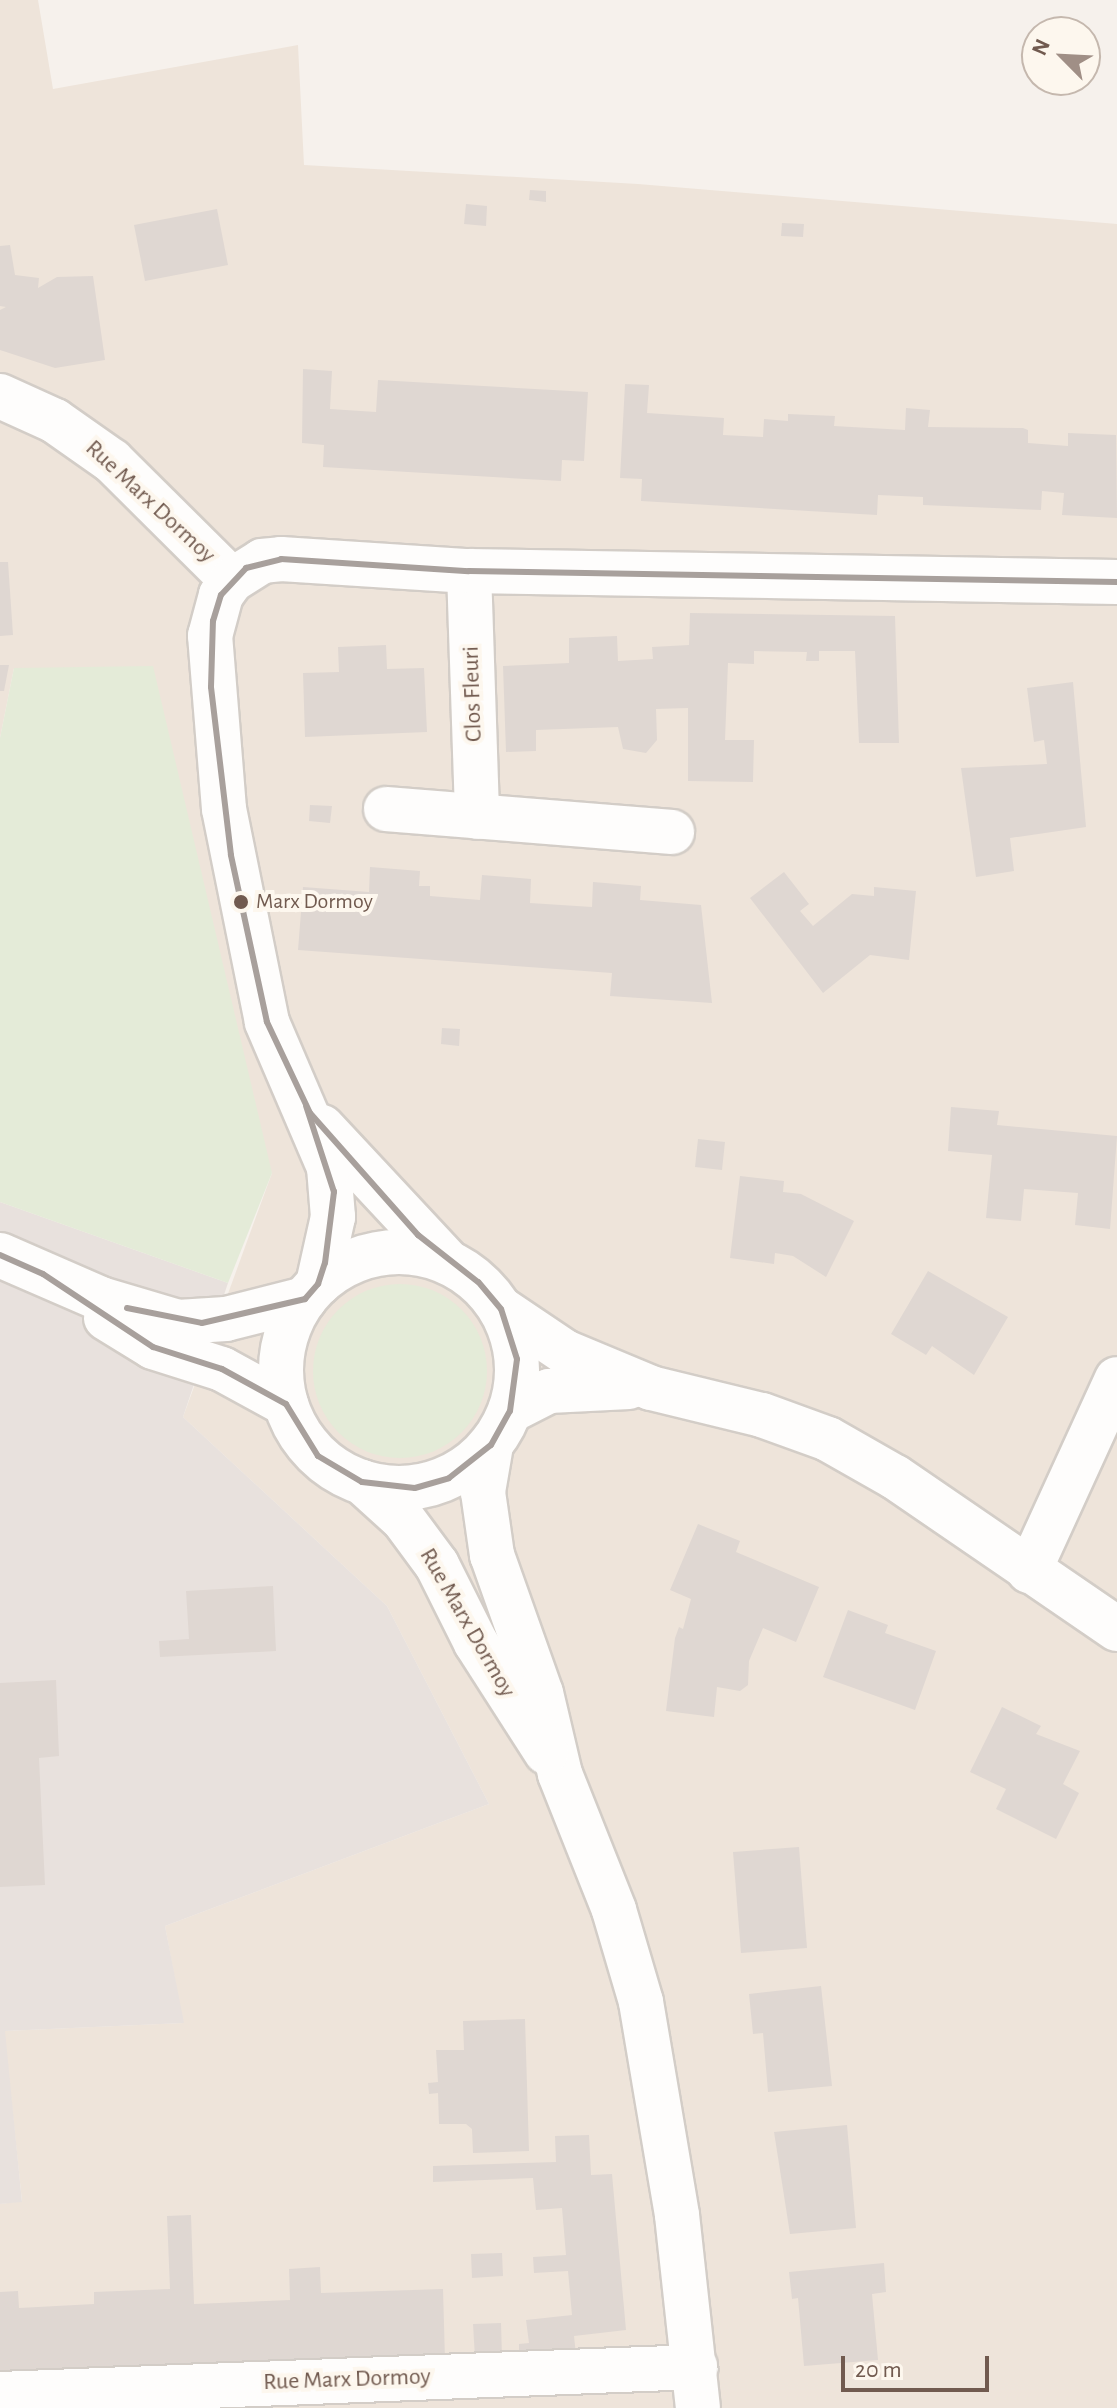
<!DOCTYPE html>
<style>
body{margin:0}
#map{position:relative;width:1117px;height:2408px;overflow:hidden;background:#f6f1ec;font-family:"Alegreya Sans",sans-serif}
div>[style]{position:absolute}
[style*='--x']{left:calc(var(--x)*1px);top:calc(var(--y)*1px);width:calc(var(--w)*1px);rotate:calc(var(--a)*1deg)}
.residential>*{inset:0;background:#eee4da}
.industrial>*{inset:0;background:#e8e1dd}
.green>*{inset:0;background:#e4ebd8}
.round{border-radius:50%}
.building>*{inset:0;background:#dfd7d2}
.roads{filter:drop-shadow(2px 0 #d3cdc7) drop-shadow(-2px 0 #d3cdc7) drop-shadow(0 2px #d3cdc7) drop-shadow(0 -2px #d3cdc7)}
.minor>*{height:44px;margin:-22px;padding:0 22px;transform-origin:22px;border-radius:22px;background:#fefdfc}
.tertiary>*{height:44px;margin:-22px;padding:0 22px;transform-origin:22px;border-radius:22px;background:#fefdfc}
.tertiary>.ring{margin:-22px;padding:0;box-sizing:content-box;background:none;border:44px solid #fefdfc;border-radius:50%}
.bus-1>*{height:6px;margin:-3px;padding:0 3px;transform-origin:3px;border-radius:3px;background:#a8a09c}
.dots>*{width:22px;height:22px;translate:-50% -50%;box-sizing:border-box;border:4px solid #fdf7ee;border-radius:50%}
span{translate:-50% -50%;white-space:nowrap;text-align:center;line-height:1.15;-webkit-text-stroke:8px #fdf7ee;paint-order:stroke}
.bus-label{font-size:22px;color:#715a4f}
.left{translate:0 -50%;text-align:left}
.street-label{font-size:24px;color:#715a4f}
.north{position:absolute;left:1021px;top:16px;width:80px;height:80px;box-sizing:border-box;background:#fdf7ee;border:2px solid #c5b8ae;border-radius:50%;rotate:294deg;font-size:22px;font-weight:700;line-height:32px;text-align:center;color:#715a4f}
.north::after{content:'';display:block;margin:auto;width:28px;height:36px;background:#a08f86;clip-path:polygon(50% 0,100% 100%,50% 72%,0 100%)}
.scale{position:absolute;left:841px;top:2356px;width:148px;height:36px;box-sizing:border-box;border:4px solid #715a4f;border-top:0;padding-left:10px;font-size:24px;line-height:28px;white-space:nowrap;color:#715a4f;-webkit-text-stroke:6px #fdf7ee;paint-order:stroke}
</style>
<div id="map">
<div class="residential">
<i style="clip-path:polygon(0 0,38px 0,53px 89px,298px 45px,304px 165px,638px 184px,1117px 224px,1117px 2408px,0 2408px,0 2204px,22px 2201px,4px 2031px,183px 2023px,165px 1926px,489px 1804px,387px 1606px,183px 1417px,272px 1173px,14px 668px,0 738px)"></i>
</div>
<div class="industrial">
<i style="clip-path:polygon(0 1202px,228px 1283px,183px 1417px,387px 1606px,489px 1804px,165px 1926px,184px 2023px,5px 2031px,22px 2202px,0 2204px)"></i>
</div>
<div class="green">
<i style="clip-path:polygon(153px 666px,272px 1173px,228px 1283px,0 1202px,0 738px,14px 668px)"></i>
<i class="round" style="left:313px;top:1284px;width:174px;height:174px"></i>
</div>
<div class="building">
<i style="clip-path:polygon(530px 190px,546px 191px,546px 202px,529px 200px)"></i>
<i style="clip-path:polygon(466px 204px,487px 206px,486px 226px,464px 224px)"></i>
<i style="clip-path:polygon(217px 209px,228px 265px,145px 281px,134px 225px)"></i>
<i style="clip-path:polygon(782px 223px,804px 224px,803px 237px,781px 236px)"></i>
<i style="clip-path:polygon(10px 245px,15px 275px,39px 278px,38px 288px,57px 277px,93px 276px,105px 360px,55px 368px,0 350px,0 310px,6px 307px,0 306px,0 246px)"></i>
<i style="clip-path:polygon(303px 369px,332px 371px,330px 409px,376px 412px,378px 380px,588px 392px,584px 461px,562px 460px,561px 481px,323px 467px,324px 445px,302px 443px)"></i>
<i style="clip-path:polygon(625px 384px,649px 385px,647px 413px,724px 418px,723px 435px,763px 437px,764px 419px,788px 421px,788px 414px,835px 416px,834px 426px,905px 430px,906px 408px,930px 410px,928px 427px,1023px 428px,1028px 430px,1028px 443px,1068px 446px,1068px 433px,1116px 435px,1117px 518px,1062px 515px,1064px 493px,1042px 491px,1041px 510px,923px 505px,923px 497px,878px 495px,877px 515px,641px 501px,642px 479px,620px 478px)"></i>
<i style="clip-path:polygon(0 562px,8px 562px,13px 635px,0 636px)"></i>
<i style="clip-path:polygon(690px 613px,895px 616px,899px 743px,859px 743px,855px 651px,819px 651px,819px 661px,806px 661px,807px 652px,754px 651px,754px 664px,728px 663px,725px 740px,754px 740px,753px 782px,688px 781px,688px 708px,656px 709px,657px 740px,646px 753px,623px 749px,618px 727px,536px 730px,536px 751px,506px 752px,503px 666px,569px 663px,569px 638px,617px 636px,618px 661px,653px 659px,652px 647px,689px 645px)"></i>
<i style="clip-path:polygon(386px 645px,387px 669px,424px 668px,427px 732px,305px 737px,303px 673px,339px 672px,338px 647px)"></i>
<i style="clip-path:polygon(0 665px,9px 665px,4px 691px,0 691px)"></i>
<i style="clip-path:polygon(1073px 682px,1086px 827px,1010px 838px,1014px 871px,976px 877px,961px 768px,1047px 764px,1044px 740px,1034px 742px,1027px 688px)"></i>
<i style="clip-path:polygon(310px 805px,332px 806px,330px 823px,309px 821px)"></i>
<i style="clip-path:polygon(370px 867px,420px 871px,419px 886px,430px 886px,430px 896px,480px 900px,482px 875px,531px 879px,530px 903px,592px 907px,593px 882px,641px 886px,640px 900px,701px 905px,712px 1003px,610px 996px,612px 973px,298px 950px,303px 887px,369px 892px)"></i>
<i style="clip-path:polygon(784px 872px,809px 904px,800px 911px,813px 926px,852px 894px,874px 896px,874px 887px,916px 891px,909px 960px,870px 955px,823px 993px,750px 898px)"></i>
<i style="clip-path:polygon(442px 1028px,460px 1029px,459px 1046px,441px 1044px)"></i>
<i style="clip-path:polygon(951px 1107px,999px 1111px,997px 1125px,1117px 1136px,1110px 1229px,1075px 1225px,1078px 1193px,1024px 1189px,1021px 1221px,986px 1218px,992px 1155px,948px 1151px)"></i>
<i style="clip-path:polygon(698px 1139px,725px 1142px,722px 1170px,695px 1167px)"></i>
<i style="clip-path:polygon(740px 1176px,784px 1181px,783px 1192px,801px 1194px,854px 1221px,826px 1277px,793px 1256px,775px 1253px,774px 1264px,730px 1258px)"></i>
<i style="clip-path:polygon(928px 1271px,1008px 1317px,974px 1375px,932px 1346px,926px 1355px,891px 1334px)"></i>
<i style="clip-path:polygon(698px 1524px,740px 1541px,736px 1552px,819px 1587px,796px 1642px,763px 1628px,749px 1661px,748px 1685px,740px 1691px,717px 1687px,714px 1717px,666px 1711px,675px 1638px,679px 1627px,683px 1629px,691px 1599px,670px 1590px)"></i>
<i style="clip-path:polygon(273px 1586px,276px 1651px,160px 1657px,159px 1641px,189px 1639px,186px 1591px)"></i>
<i style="clip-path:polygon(848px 1610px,888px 1625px,885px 1633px,936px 1651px,915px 1710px,823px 1677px)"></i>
<i style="clip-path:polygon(56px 1680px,59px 1756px,39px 1758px,45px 1885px,0 1887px,0 1683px)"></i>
<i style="clip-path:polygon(1002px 1707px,1041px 1726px,1036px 1734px,1080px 1751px,1063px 1784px,1079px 1793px,1056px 1839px,996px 1809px,1006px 1789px,970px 1772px)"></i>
<i style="clip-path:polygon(799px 1847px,807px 1948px,741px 1953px,733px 1852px)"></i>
<i style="clip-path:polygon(821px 1986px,832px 2086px,768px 2092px,763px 2033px,753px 2034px,749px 1994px)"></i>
<i style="clip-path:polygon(525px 2019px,529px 2151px,473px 2153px,472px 2129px,466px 2124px,439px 2124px,438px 2093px,429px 2094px,428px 2083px,438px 2082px,436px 2050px,464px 2050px,463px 2021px)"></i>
<i style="clip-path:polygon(847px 2125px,856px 2228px,790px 2234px,774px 2132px)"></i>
<i style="clip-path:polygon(589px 2135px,591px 2175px,612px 2174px,626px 2330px,574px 2336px,576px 2355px,519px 2356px,519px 2344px,529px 2343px,526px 2320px,572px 2315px,568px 2271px,534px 2273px,533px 2257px,566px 2255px,562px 2208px,536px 2210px,533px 2178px,433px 2182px,433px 2166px,556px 2162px,555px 2136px)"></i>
<i style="clip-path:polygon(191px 2215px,194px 2304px,290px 2300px,289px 2269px,320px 2267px,321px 2293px,443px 2289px,445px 2360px,0 2376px,0 2292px,18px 2291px,19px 2308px,94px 2304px,94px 2292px,170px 2289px,167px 2216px)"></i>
<i style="clip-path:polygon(502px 2253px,503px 2276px,472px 2278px,471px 2254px)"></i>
<i style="clip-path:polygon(884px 2263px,886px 2292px,872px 2294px,878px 2360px,804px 2366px,798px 2298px,792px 2299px,789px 2272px)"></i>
<i style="clip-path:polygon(501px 2323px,502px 2357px,475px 2358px,473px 2324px)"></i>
</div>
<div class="roads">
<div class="minor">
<i style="--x:0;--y:396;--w:60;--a:24.4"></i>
<i style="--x:55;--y:421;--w:70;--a:35.1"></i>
<i style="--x:112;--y:461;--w:169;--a:44.8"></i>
<i style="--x:469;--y:571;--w:246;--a:88.1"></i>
<i style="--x:386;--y:809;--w:287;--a:4.6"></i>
<i style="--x:322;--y:1127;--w:185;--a:47"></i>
<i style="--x:318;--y:1284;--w:69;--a:-77.4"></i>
<i style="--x:333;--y:1217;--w:50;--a:-94.6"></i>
<i style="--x:329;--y:1167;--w:158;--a:-113.2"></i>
<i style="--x:267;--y:1022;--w:217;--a:-101.4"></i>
<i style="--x:224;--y:809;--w:174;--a:-94.6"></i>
<i style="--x:210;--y:636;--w:42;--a:-75"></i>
<i style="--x:221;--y:595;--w:19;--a:-54"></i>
<i style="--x:232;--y:580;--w:36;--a:-32"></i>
<i style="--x:262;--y:561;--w:19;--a:-6"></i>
<i style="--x:281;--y:559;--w:188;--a:3.7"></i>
<i style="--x:469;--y:571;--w:648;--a:0.97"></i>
<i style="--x:501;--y:1309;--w:77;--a:33.9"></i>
<i style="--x:565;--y:1352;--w:93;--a:22.7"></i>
<i style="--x:651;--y:1388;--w:114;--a:13.7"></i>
<i style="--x:762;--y:1415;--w:70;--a:20"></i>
<i style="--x:828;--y:1439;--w:77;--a:29.6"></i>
<i style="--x:895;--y:1477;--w:269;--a:34.4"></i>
<i style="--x:510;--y:1411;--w:44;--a:-27.1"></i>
<i style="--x:549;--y:1391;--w:80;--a:-2.9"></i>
<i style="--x:1029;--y:1571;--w:211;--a:-65.4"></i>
<i style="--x:0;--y:2394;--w:696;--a:-2.22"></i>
</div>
<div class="tertiary">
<i class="ring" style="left:281px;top:1252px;width:192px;height:192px"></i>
<i style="--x:0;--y:1255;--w:110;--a:23.5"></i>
<i style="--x:101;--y:1299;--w:80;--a:16.6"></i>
<i style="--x:178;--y:1322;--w:48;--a:-3.6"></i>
<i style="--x:226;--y:1319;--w:81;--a:-14.2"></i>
<i style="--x:106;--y:1318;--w:55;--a:31.7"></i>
<i style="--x:153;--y:1347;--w:72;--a:17.7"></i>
<i style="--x:222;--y:1369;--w:73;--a:28.7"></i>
<i style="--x:491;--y:1445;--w:48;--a:99.7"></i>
<i style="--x:483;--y:1492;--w:64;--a:81.9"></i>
<i style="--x:492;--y:1555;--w:146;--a:70.5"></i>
<i style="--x:541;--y:1693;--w:83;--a:76.8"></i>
<i style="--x:560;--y:1774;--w:146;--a:68.3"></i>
<i style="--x:614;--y:1910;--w:96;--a:73.6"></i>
<i style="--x:641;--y:2002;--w:216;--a:80.4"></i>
<i style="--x:677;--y:2215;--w:194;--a:83.8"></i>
<i style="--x:362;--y:1482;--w:55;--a:42.1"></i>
<i style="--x:403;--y:1519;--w:57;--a:53.5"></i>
<i style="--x:437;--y:1565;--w:87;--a:63.4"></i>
<i style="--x:476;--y:1643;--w:130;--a:57.3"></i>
</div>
</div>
<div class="bus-1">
<i style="--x:0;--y:1255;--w:47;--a:23.8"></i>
<i style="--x:43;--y:1274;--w:132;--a:33.6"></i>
<i style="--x:153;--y:1347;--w:72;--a:17.7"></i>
<i style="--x:222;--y:1369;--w:73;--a:28.7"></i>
<i style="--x:286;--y:1404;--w:61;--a:58.4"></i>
<i style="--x:318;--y:1456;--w:51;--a:30.6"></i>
<i style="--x:362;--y:1482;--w:53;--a:6.5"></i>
<i style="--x:415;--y:1488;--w:35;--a:-16"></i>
<i style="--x:449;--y:1478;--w:53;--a:-38.2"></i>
<i style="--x:491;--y:1445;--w:39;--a:-61"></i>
<i style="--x:510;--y:1411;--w:52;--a:-82.3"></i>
<i style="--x:517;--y:1359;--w:52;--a:-107.7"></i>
<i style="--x:501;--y:1309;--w:35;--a:-130"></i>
<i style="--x:478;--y:1282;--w:76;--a:-141.9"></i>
<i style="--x:418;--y:1235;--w:163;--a:-131.5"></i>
<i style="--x:310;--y:1113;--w:101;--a:-115.3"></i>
<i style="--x:267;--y:1022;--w:171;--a:-102.2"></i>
<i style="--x:231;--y:855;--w:169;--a:-96.8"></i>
<i style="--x:211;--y:687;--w:66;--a:-88.3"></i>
<i style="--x:213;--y:621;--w:27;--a:-73"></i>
<i style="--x:221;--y:595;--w:37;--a:-47"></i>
<i style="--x:246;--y:568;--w:36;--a:-14"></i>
<i style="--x:281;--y:559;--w:188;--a:3.7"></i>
<i style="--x:469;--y:571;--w:648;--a:0.97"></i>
<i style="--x:127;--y:1308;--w:76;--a:11.3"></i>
<i style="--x:202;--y:1323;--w:106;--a:-13.1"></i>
<i style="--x:305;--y:1299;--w:20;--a:-49"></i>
<i style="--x:318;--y:1284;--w:22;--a:-72"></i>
<i style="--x:325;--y:1263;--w:72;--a:-82.8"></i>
<i style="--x:334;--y:1192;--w:90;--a:-108"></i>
</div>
<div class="dots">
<i style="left:241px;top:902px;background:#715a4f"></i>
</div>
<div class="bus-label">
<span class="left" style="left:256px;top:902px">Marx Dormoy</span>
</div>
<div class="street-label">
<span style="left:150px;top:502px;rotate:43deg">Rue Marx Dormoy</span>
<span style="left:473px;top:694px;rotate:-92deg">Clos Fleuri</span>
<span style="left:467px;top:1623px;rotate:60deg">Rue Marx Dormoy</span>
<span style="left:347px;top:2380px;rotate:-2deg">Rue Marx Dormoy</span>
</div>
<div class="north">N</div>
<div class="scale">20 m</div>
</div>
